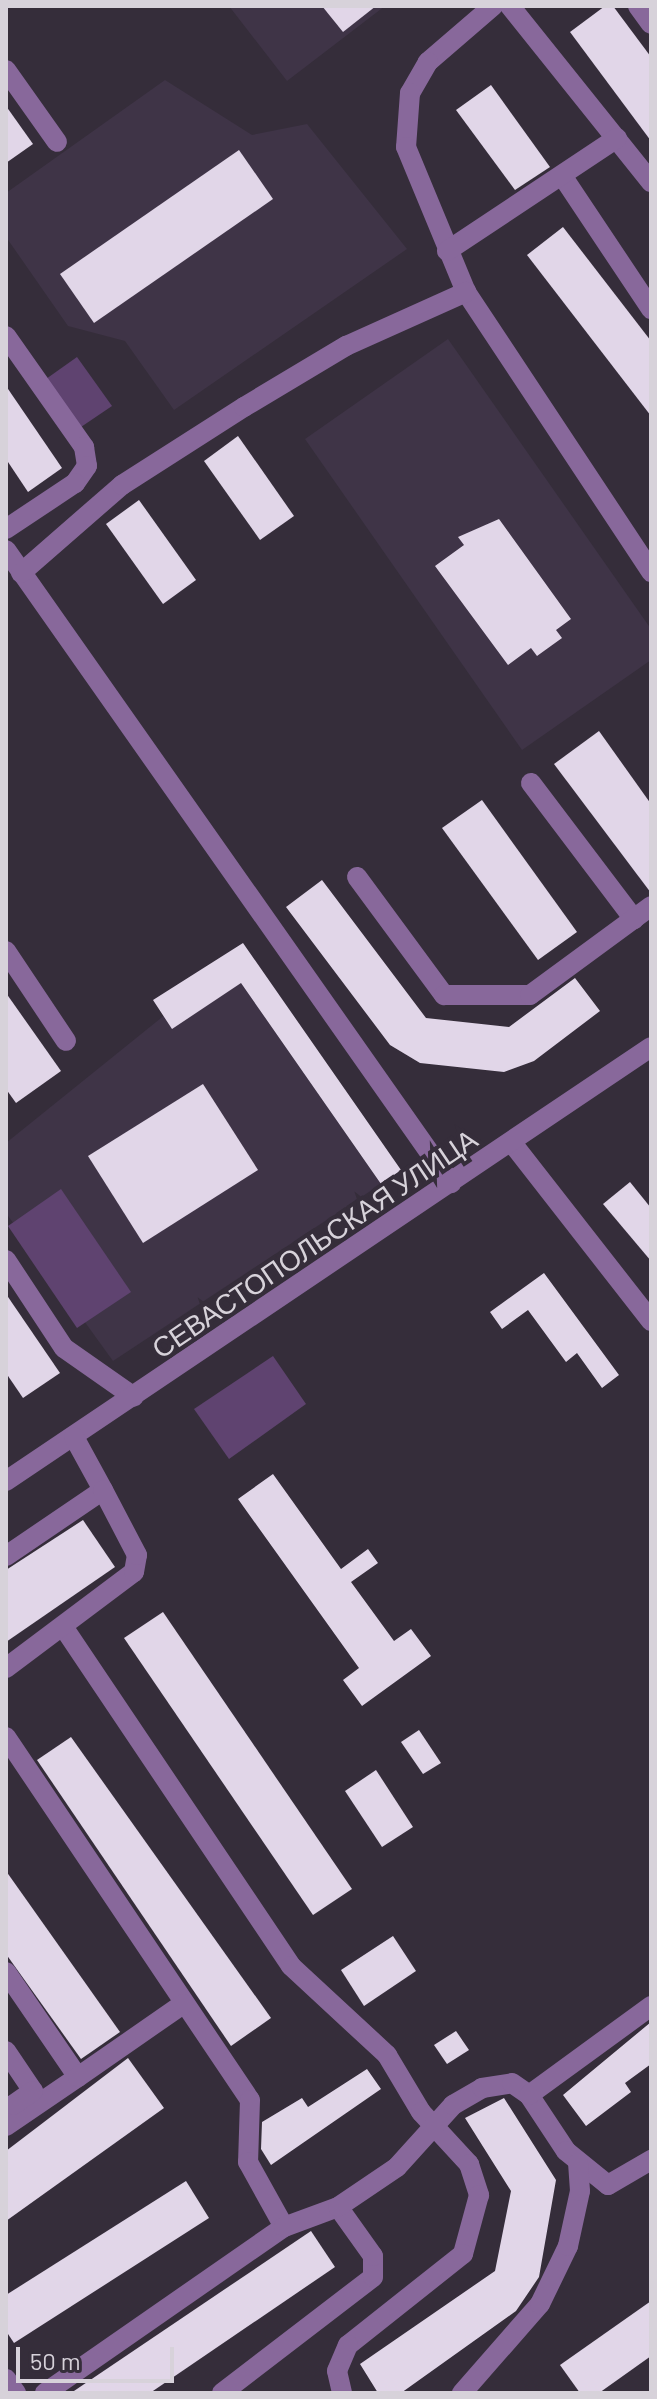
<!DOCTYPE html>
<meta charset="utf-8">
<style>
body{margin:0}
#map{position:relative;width:657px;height:2399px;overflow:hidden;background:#352d3a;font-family:Barlow,sans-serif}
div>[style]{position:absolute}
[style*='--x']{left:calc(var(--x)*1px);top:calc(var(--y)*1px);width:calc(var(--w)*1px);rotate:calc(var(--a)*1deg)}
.built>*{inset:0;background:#3f3447}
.green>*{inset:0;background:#5f4370}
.building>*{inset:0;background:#e1d6e8}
.minor>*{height:20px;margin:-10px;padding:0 10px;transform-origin:10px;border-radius:10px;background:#88689b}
span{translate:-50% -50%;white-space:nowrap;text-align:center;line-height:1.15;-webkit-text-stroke:8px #352d3a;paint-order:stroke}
.street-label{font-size:28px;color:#d7d2da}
.frame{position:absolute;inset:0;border:8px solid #d7d2da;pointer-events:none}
.scale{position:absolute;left:16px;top:2347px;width:158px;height:36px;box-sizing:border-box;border:4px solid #d7d2da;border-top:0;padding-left:10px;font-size:24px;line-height:28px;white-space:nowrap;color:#d7d2da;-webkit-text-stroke:6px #352d3a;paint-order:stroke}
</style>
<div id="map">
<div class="built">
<i style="clip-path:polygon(229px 6px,385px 6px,287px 81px)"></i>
<i style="clip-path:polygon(165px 80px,252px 135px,307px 124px,407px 249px,174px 410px,125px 341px,68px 326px,6px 237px,6px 193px)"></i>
<i style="clip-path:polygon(448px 339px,651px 629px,651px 660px,522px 750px,305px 439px)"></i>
<i style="clip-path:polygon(228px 964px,381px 1184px,113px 1361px,6px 1213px,6px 1143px)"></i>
</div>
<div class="green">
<i style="clip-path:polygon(77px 357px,112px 406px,81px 427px,46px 379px)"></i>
<i style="clip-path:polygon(61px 1189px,131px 1292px,77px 1328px,8px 1226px)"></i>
<i style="clip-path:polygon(273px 1356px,306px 1404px,229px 1459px,194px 1409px)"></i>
</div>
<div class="building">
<i style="clip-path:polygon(322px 6px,376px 6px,343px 32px)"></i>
<i style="clip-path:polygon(605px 6px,613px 6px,651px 57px,651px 141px,570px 32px)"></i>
<i style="clip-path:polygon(491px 85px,550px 167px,515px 190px,456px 110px)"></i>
<i style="clip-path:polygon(6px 106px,33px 144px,6px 163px)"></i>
<i style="clip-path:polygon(239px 150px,273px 199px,94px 323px,60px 274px)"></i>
<i style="clip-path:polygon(563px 227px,651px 341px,651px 416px,527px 255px)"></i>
<i style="clip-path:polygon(6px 386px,62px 468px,28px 492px,6px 459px)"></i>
<i style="clip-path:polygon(238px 436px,294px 516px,260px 540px,204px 461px)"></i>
<i style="clip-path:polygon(139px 500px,196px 580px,163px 604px,106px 524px)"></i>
<i style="clip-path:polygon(499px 519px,571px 619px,556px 630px,562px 638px,537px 656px,531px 648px,508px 665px,435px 566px,464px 545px,458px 537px)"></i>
<i style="clip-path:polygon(599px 731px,651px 804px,651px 893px,554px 764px)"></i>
<i style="clip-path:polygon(482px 800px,577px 932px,538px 960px,442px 828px)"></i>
<i style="clip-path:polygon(322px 880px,426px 1018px,509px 1027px,575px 978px,600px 1011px,534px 1061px,504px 1072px,420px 1063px,390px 1045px,286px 907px)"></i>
<i style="clip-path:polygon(243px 943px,401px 1170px,381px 1184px,241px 983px,172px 1029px,153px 1000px)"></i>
<i style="clip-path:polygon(6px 993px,61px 1071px,16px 1103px,6px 1089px)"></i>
<i style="clip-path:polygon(203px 1084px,258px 1170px,143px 1243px,88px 1156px)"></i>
<i style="clip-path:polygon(630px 1182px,651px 1208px,651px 1261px,603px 1204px)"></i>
<i style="clip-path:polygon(544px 1273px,619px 1375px,602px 1388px,577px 1353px,566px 1362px,528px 1310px,502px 1329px,490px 1312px)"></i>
<i style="clip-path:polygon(6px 1294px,60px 1373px,23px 1398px,6px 1373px)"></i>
<i style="clip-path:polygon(273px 1474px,341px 1569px,368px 1549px,378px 1563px,351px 1582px,394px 1641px,411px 1629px,431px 1656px,362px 1706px,343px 1680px,359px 1668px,238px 1499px)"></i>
<i style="clip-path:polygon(83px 1520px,115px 1567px,6px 1642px,6px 1570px)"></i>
<i style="clip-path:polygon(163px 1612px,352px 1889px,313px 1915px,124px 1638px)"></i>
<i style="clip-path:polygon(419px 1730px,441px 1763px,423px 1774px,401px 1742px)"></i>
<i style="clip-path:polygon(71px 1737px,271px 2018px,231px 2046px,37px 1760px)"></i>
<i style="clip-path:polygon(376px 1770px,413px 1827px,382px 1847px,345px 1791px)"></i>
<i style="clip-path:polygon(6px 1871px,120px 2032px,81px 2059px,6px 1954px)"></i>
<i style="clip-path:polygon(393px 1936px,416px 1971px,364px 2006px,341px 1970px)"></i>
<i style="clip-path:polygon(651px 2022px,651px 2064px,625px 2083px,631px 2092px,586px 2126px,563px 2095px)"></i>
<i style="clip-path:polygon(456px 2031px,469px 2050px,447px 2064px,434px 2045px)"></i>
<i style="clip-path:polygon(128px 2058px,164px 2108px,6px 2221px,6px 2151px)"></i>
<i style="clip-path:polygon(367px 2069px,381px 2089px,271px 2165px,261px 2149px,262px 2122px,302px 2098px,308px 2107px)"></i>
<i style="clip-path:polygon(504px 2098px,556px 2180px,539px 2277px,516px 2311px,401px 2393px,378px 2393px,360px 2364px,495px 2271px,511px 2191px,465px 2118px)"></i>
<i style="clip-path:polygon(186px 2181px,209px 2218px,14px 2343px,6px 2331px,6px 2295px)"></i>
<i style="clip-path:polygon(311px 2231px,335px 2267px,150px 2393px,71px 2393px)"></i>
<i style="clip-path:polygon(651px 2301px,651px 2356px,599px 2393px,580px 2393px,560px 2365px)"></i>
</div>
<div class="minor">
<i style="--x:493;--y:6;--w:86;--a:139.3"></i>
<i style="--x:428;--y:62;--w:36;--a:120"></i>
<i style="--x:410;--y:93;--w:54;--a:94.2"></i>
<i style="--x:406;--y:147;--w:157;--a:67.5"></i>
<i style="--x:466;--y:292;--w:336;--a:56.5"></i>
<i style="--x:510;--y:6;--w:226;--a:51.3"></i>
<i style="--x:638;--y:6;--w:22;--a:54"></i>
<i style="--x:6;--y:70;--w:88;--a:54.7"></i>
<i style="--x:563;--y:177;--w:159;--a:56.3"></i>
<i style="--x:447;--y:251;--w:204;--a:-33.6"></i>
<i style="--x:6;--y:336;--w:136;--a:54.9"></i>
<i style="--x:84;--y:447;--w:19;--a:81"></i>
<i style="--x:87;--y:466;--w:21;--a:125"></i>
<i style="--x:75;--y:483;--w:83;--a:146.3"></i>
<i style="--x:6;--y:550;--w:774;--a:54.89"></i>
<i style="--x:21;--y:573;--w:134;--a:-41.1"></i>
<i style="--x:122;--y:485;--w:145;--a:-32.6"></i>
<i style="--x:244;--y:407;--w:119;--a:-30.9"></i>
<i style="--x:346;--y:346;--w:132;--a:-24.2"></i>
<i style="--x:531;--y:783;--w:171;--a:52.9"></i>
<i style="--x:357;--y:877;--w:147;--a:53.6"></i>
<i style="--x:444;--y:995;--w:86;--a:0"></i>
<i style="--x:530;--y:995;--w:150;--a:-36.3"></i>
<i style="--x:6;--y:951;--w:108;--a:56.3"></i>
<i style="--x:512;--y:1143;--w:226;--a:52"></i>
<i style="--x:6;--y:1260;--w:105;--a:56.6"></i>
<i style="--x:64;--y:1348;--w:85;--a:35"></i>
<i style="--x:6;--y:1481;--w:777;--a:-33.94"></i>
<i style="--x:6;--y:1556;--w:117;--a:-34.2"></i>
<i style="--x:103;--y:1490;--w:60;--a:-118.7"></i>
<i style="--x:64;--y:1628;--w:407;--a:56.1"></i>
<i style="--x:291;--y:1966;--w:131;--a:42.8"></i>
<i style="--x:387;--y:2055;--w:66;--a:59.2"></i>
<i style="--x:421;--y:2112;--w:71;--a:47.3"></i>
<i style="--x:469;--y:2164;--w:33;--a:72"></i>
<i style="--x:479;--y:2195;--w:61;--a:105.2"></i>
<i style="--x:463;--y:2254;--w:147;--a:141.6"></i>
<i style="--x:348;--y:2345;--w:28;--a:113"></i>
<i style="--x:337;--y:2371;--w:23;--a:77"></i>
<i style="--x:6;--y:1668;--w:160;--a:-36.9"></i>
<i style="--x:134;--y:1572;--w:17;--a:-80"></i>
<i style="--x:137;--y:1555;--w:73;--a:-117.6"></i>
<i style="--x:6;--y:1737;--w:437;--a:56.1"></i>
<i style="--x:250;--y:2100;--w:62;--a:91.8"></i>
<i style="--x:248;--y:2162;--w:74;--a:61"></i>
<i style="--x:6;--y:1972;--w:127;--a:55.6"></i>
<i style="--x:78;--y:2077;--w:87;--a:145.8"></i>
<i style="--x:6;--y:2051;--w:48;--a:56"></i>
<i style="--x:33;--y:2091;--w:24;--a:145"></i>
<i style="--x:78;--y:2077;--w:128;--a:-34.8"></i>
<i style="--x:529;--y:2095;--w:67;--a:56.5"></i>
<i style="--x:566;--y:2151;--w:54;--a:39"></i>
<i style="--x:608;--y:2185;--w:50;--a:-30.2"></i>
<i style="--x:6;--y:2379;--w:17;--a:54"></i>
<i style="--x:45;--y:2393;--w:291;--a:-34.8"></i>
<i style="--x:284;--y:2227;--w:58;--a:-20.3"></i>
<i style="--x:222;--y:2393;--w:190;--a:-37.5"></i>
<i style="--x:373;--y:2277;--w:21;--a:-90"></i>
<i style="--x:373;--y:2256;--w:60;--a:-125.5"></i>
<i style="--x:338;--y:2207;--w:71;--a:-34.1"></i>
<i style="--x:397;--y:2167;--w:84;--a:-47.9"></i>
<i style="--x:453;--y:2105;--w:34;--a:-30"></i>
<i style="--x:482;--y:2088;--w:30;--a:-9"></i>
<i style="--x:512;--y:2083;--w:21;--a:35"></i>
<i style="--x:529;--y:2095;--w:151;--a:-36.1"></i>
<i style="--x:462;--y:2393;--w:118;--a:-48.8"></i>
<i style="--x:540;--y:2304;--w:64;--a:-64.2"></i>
<i style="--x:568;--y:2246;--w:56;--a:-77.7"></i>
<i style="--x:580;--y:2191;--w:28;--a:-94"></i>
</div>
<div class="street-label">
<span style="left:314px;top:1243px;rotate:-34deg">СЕВАСТОПОЛЬСКАЯ УЛИЦА</span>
</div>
<div class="frame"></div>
<div class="scale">50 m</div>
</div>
